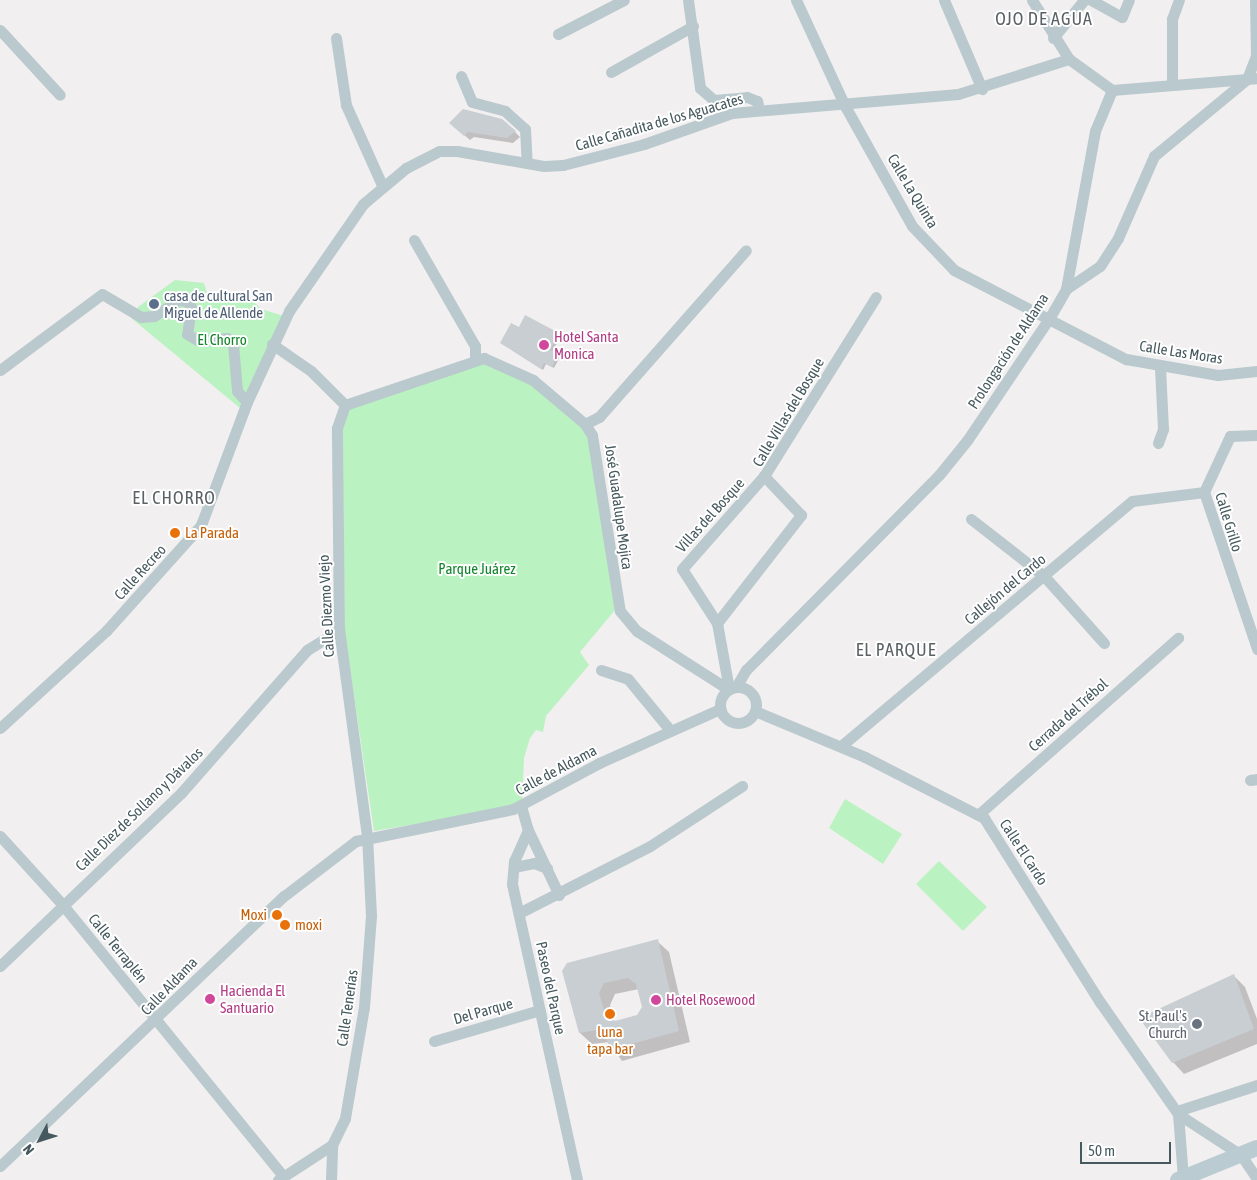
<!DOCTYPE html>
<meta charset="utf-8">
<style>
body{margin:0}
#map{position:relative;width:1257px;height:1180px;overflow:hidden;background:#f2eff0;font-family:"Asap Condensed",sans-serif}
div>[style]{position:absolute}
[style*='--x']{left:calc(var(--x)*1px);top:calc(var(--y)*1px);width:calc(var(--w)*1px);rotate:calc(var(--a)*1deg)}
.green>*{inset:0;background:#bbf2c1}
.shadow>*{inset:0;background:#0003}
.building>*{inset:0;background:#c9ced2}
.street>*{height:11px;margin:-5.5px;padding:0 5.5px;transform-origin:5.5px;border-radius:5.5px;background:#bac9cd}
.street>.ring{margin:-5.5px;padding:0;box-sizing:content-box;background:none;border:11px solid #bac9cd;border-radius:50%}
.secondary>*{height:16px;margin:-8px;padding:0 8px;transform-origin:8px;border-radius:8px;background:#baccd2}
.dots>*{width:14px;height:14px;translate:-50% -50%;box-sizing:border-box;border:2px solid #fff;border-radius:50%}
span{translate:-50% -50%;white-space:nowrap;text-align:center;line-height:1.15;-webkit-text-stroke:4px #fff;paint-order:stroke}
.street-label{font-size:15px;color:#46595e}
.service-label{font-size:15px;color:#4e5e75}
.left{translate:0 -50%;text-align:left}
.hotel-label{font-size:15px;color:#b23c85}
.park-label{font-size:15px;color:#11852b}
.food-label{font-size:15px;color:#c56008}
.right{translate:-100% -50%;text-align:right}
.worship-label{font-size:15px;color:#5b616d}
.quarter-label{font-size:18px;color:#5b6265;letter-spacing:1px}
.north{position:absolute;left:15px;top:1115px;width:50px;height:50px;-webkit-text-stroke:4px #fff;paint-order:stroke;rotate:230deg;font-size:14px;font-weight:700;line-height:20px;text-align:center;color:#46595e}
.north::after{content:'';display:block;margin:auto;width:18px;height:22px;background:#46595e;clip-path:polygon(50% 0,100% 100%,50% 72%,0 100%)}
.scale{position:absolute;left:1080px;top:1142px;width:91px;height:22px;box-sizing:border-box;border:2px solid #46595e;border-top:0;padding-left:6px;font-size:15px;line-height:18px;white-space:nowrap;color:#46595e;-webkit-text-stroke:4px #fff;paint-order:stroke}
</style>
<div id="map">
<div class="green">
<i style="clip-path:polygon(175px 280px,204px 283px,208px 297px,249px 297px,261px 309px,284px 316px,246px 413px,131px 318px,138px 307px)"></i>
<i style="clip-path:polygon(484px 362px,529px 382px,589px 434px,615px 610px,580px 652px,589px 665px,546px 716px,543px 732px,536px 730px,530px 738px,524px 758px,522px 801px,494px 811px,374px 831px,345px 635px,342px 419px,352px 407px)"></i>
<i style="clip-path:polygon(845px 799px,902px 834px,883px 864px,829px 828px)"></i>
<i style="clip-path:polygon(939px 861px,987px 907px,963px 931px,916px 884px)"></i>
</div>
<div class="shadow">
<i style="clip-path:polygon(456px 128px,515px 132px,520px 137px,513px 143px,474px 137px,470px 140px)"></i>
<i style="clip-path:polygon(519px 329px,561px 336px,552px 352px,560px 357px,554px 368px,546px 364px,543px 370px,504px 345px)"></i>
<i style="clip-path:polygon(evenodd,657px 941px,669px 952px,690px 1042px,622px 1061px,609px 1042px,592px 1044px,580px 1033px,564px 971px,657px 941px,639px 989px,643px 1008px,638px 1016px,614px 1022px,610px 1005px,615px 994px,639px 989px)"></i>
<i style="clip-path:polygon(1234px 976px,1245px 987px,1257px 1019px,1257px 1044px,1184px 1074px,1173px 1062px)"></i>
</div>
<div class="building">
<i style="clip-path:polygon(463px 109px,502px 119px,516px 131px,507px 138px,468px 132px,464px 136px,449px 123px)"></i>
<i style="clip-path:polygon(525px 315px,559px 333px,550px 350px,558px 354px,552px 367px,544px 363px,541px 369px,500px 343px,511px 323px,519px 327px)"></i>
<i style="clip-path:polygon(evenodd,658px 939px,679px 1031px,610px 1050px,604px 1029px,579px 1033px,562px 971px,567px 963px,658px 939px,628px 978px,636px 984px,642px 1007px,637px 1015px,615px 1021px,605px 1014px,599px 993px,604px 983px,628px 978px)"></i>
<i style="clip-path:polygon(1234px 974px,1254px 1029px,1172px 1063px,1139px 1018px)"></i>
</div>
<div class="street">
<i style="--x:688;--y:0;--w:89;--a:82.2"></i>
<i style="--x:700;--y:88;--w:18;--a:41"></i>
<i style="--x:714;--y:100;--w:33;--a:-5"></i>
<i style="--x:747;--y:97;--w:11;--a:22"></i>
<i style="--x:757;--y:101;--w:8;--a:76"></i>
<i style="--x:796;--y:0;--w:117;--a:65.2"></i>
<i style="--x:845;--y:106;--w:137;--a:60.8"></i>
<i style="--x:912;--y:226;--w:61;--a:46.3"></i>
<i style="--x:954;--y:270;--w:194;--a:27.4"></i>
<i style="--x:1126;--y:359;--w:93;--a:9.9"></i>
<i style="--x:1218;--y:375;--w:39;--a:-6"></i>
<i style="--x:944;--y:0;--w:97;--a:66.9"></i>
<i style="--x:1032;--y:0;--w:70;--a:57.9"></i>
<i style="--x:1069;--y:59;--w:53;--a:35.8"></i>
<i style="--x:1091;--y:0;--w:35;--a:29"></i>
<i style="--x:1122;--y:17;--w:18;--a:-68"></i>
<i style="--x:0;--y:30;--w:88;--a:47.3"></i>
<i style="--x:558;--y:34;--w:74;--a:-27.3"></i>
<i style="--x:336;--y:38;--w:68;--a:81.5"></i>
<i style="--x:346;--y:105;--w:88;--a:65.8"></i>
<i style="--x:1053;--y:38;--w:49;--a:-50.8"></i>
<i style="--x:611;--y:72;--w:94;--a:-29.3"></i>
<i style="--x:461;--y:76;--w:28;--a:67"></i>
<i style="--x:472;--y:102;--w:34;--a:15"></i>
<i style="--x:505;--y:111;--w:27;--a:42"></i>
<i style="--x:525;--y:129;--w:34;--a:87"></i>
<i style="--x:1172;--y:85;--w:66;--a:-90"></i>
<i style="--x:1172;--y:19;--w:20;--a:-70"></i>
<i style="--x:414;--y:240;--w:122;--a:60.1"></i>
<i style="--x:475;--y:346;--w:14;--a:90"></i>
<i style="--x:1066;--y:289;--w:41;--a:-34.1"></i>
<i style="--x:1100;--y:266;--w:33;--a:-57"></i>
<i style="--x:1118;--y:238;--w:90;--a:-66.3"></i>
<i style="--x:1154;--y:156;--w:121;--a:-39.6"></i>
<i style="--x:1247;--y:79;--w:25;--a:-69"></i>
<i style="--x:1256;--y:56;--w:56;--a:-91"></i>
<i style="--x:272;--y:344;--w:47;--a:34.7"></i>
<i style="--x:311;--y:371;--w:48;--a:45"></i>
<i style="--x:0;--y:370;--w:127;--a:-36.7"></i>
<i style="--x:102;--y:294;--w:45;--a:30.5"></i>
<i style="--x:141;--y:317;--w:13;--a:-4"></i>
<i style="--x:154;--y:316;--w:30;--a:-33"></i>
<i style="--x:179;--y:300;--w:8;--a:7"></i>
<i style="--x:187;--y:301;--w:7;--a:56"></i>
<i style="--x:191;--y:307;--w:27;--a:98"></i>
<i style="--x:187;--y:334;--w:14;--a:30"></i>
<i style="--x:199;--y:341;--w:28;--a:-6"></i>
<i style="--x:227;--y:338;--w:8;--a:45"></i>
<i style="--x:233;--y:344;--w:47;--a:85.1"></i>
<i style="--x:237;--y:391;--w:15;--a:48"></i>
<i style="--x:345;--y:405;--w:147;--a:-18.7"></i>
<i style="--x:484;--y:358;--w:54;--a:24.2"></i>
<i style="--x:533;--y:380;--w:68;--a:40.2"></i>
<i style="--x:585;--y:424;--w:13;--a:58"></i>
<i style="--x:592;--y:435;--w:178;--a:81"></i>
<i style="--x:620;--y:611;--w:26;--a:50"></i>
<i style="--x:637;--y:631;--w:108;--a:32.5"></i>
<i style="--x:585;--y:424;--w:16;--a:-27"></i>
<i style="--x:599;--y:417;--w:222;--a:-48.6"></i>
<i style="--x:1257;--y:435;--w:27;--a:178"></i>
<i style="--x:1230;--y:436;--w:62;--a:114.9"></i>
<i style="--x:1204;--y:492;--w:166;--a:71.3"></i>
<i style="--x:1158;--y:443;--w:15;--a:-70"></i>
<i style="--x:1163;--y:429;--w:62;--a:-92.8"></i>
<i style="--x:971;--y:519;--w:93;--a:38"></i>
<i style="--x:1044;--y:576;--w:90;--a:48.2"></i>
<i style="--x:717;--y:623;--w:137;--a:-52.1"></i>
<i style="--x:801;--y:515;--w:54;--a:-133.5"></i>
<i style="--x:601;--y:670;--w:28;--a:18"></i>
<i style="--x:628;--y:679;--w:66;--a:50.5"></i>
<i style="--x:736;--y:687;--w:20;--a:-60"></i>
<i style="--x:746;--y:670;--w:274;--a:-45.3"></i>
<i style="--x:939;--y:475;--w:46;--a:-51.1"></i>
<i style="--x:968;--y:439;--w:147;--a:-56.1"></i>
<i style="--x:1050;--y:317;--w:32;--a:-60"></i>
<i style="--x:1066;--y:289;--w:161;--a:-79.6"></i>
<i style="--x:1095;--y:131;--w:44;--a:-67.5"></i>
<i style="--x:1112;--y:90;--w:145;--a:-4.7"></i>
<i class="ring" style="left:720px;top:687px;width:25px;height:25px"></i>
<i style="--x:729;--y:689;--w:67;--a:-100.3"></i>
<i style="--x:717;--y:623;--w:64;--a:-122.9"></i>
<i style="--x:682;--y:569;--w:124;--a:-48.6"></i>
<i style="--x:764;--y:476;--w:211;--a:-58"></i>
<i style="--x:755;--y:711;--w:119;--a:22.7"></i>
<i style="--x:865;--y:757;--w:134;--a:27.1"></i>
<i style="--x:984;--y:818;--w:218;--a:57.8"></i>
<i style="--x:1100;--y:1002;--w:136;--a:55.1"></i>
<i style="--x:1178;--y:1114;--w:75;--a:33.1"></i>
<i style="--x:1241;--y:1155;--w:29;--a:56"></i>
<i style="--x:0;--y:728;--w:144;--a:-42.5"></i>
<i style="--x:106;--y:631;--w:142;--a:-48.1"></i>
<i style="--x:201;--y:525;--w:131;--a:-69.5"></i>
<i style="--x:247;--y:402;--w:100;--a:-65.2"></i>
<i style="--x:289;--y:311;--w:130;--a:-55.3"></i>
<i style="--x:363;--y:204;--w:56;--a:-39.9"></i>
<i style="--x:406;--y:168;--w:37;--a:-27"></i>
<i style="--x:439;--y:151;--w:18;--a:0"></i>
<i style="--x:457;--y:151;--w:88;--a:9.8"></i>
<i style="--x:544;--y:166;--w:19;--a:-3"></i>
<i style="--x:563;--y:165;--w:84;--a:-14.5"></i>
<i style="--x:644;--y:144;--w:93;--a:-19.4"></i>
<i style="--x:732;--y:113;--w:227;--a:-4.8"></i>
<i style="--x:958;--y:94;--w:116;--a:-17.5"></i>
<i style="--x:841;--y:746;--w:380;--a:-40.1"></i>
<i style="--x:1132;--y:501;--w:73;--a:-7.1"></i>
<i style="--x:1250;--y:780;--w:7;--a:-8"></i>
<i style="--x:521;--y:806;--w:25;--a:74"></i>
<i style="--x:528;--y:830;--w:34;--a:114"></i>
<i style="--x:514;--y:861;--w:23;--a:95"></i>
<i style="--x:512;--y:884;--w:303;--a:77.6"></i>
<i style="--x:979;--y:814;--w:266;--a:-41.5"></i>
<i style="--x:528;--y:830;--w:72;--a:64.5"></i>
<i style="--x:0;--y:836;--w:92;--a:47.6"></i>
<i style="--x:62;--y:904;--w:350;--a:50.9"></i>
<i style="--x:514;--y:867;--w:20;--a:-11"></i>
<i style="--x:534;--y:863;--w:14;--a:21"></i>
<i style="--x:519;--y:913;--w:147;--a:-27.1"></i>
<i style="--x:650;--y:846;--w:110;--a:-33.1"></i>
<i style="--x:0;--y:966;--w:250;--a:-43.7"></i>
<i style="--x:181;--y:793;--w:191;--a:-48.6"></i>
<i style="--x:307;--y:650;--w:38;--a:-32"></i>
<i style="--x:434;--y:1041;--w:110;--a:-16.3"></i>
<i style="--x:1177;--y:1111;--w:84;--a:-18"></i>
<i style="--x:1178;--y:1114;--w:64;--a:85.5"></i>
<i style="--x:0;--y:1166;--w:392;--a:-43.6"></i>
<i style="--x:284;--y:896;--w:91;--a:-37.4"></i>
<i style="--x:356;--y:841;--w:160;--a:-11.5"></i>
<i style="--x:513;--y:809;--w:98;--a:-28.1"></i>
<i style="--x:599;--y:763;--w:133;--a:-24.1"></i>
<i style="--x:278;--y:1180;--w:64;--a:-32.9"></i>
<i style="--x:331;--y:1180;--w:35;--a:-88"></i>
<i style="--x:332;--y:1145;--w:30;--a:-64"></i>
<i style="--x:345;--y:1118;--w:113;--a:-80.3"></i>
<i style="--x:364;--y:1007;--w:92;--a:-85.6"></i>
<i style="--x:371;--y:915;--w:79;--a:-92.9"></i>
<i style="--x:367;--y:836;--w:208;--a:-97.7"></i>
<i style="--x:339;--y:630;--w:202;--a:-90.6"></i>
<i style="--x:337;--y:428;--w:24;--a:-71"></i>
</div>
<div class="secondary">
<i style="--x:1178;--y:1180;--w:85;--a:-22.1"></i>
</div>
<div class="dots">
<i style="left:154px;top:304px;background:#5c6f8a"></i>
<i style="left:544px;top:345px;background:#d1479c"></i>
<i style="left:175px;top:533px;background:#e8710a"></i>
<i style="left:277px;top:915px;background:#e8710a"></i>
<i style="left:285px;top:925px;background:#e8710a"></i>
<i style="left:210px;top:999px;background:#d1479c"></i>
<i style="left:656px;top:1000px;background:#d1479c"></i>
<i style="left:610px;top:1014px;background:#e8710a"></i>
<i style="left:1197px;top:1024px;background:#6b7280"></i>
</div>
<div class="street-label">
<span style="left:659px;top:122px;rotate:-16deg">Calle Cañadita de los Aguacates</span>
<span style="left:913px;top:191px;rotate:59deg">Calle La Quinta</span>
<span style="left:1008px;top:351px;rotate:-57deg">Prolongación de Aldama</span>
<span style="left:1181px;top:352px;rotate:9deg">Calle Las Moras</span>
<span style="left:788px;top:412px;rotate:-59deg">Calle Villas del Bosque</span>
<span style="left:619px;top:507px;rotate:82deg">José Guadalupe Mojica</span>
<span style="left:710px;top:515px;rotate:-48deg">Villas del Bosque</span>
<span style="left:1229px;top:522px;rotate:73deg">Calle Grillo</span>
<span style="left:140px;top:572px;rotate:-48deg">Calle Recreo</span>
<span style="left:1005px;top:589px;rotate:-40deg">Callejón del Cardo</span>
<span style="left:326px;top:606px;rotate:-93deg">Calle Diezmo Viejo</span>
<span style="left:1068px;top:715px;rotate:-42deg">Cerrada del Trébol</span>
<span style="left:556px;top:770px;rotate:-28deg">Calle de Aldama</span>
<span style="left:139px;top:809px;rotate:-44deg">Calle Diez de Sollano y Dávalos</span>
<span style="left:1024px;top:852px;rotate:57deg">Calle El Cardo</span>
<span style="left:118px;top:948px;rotate:51deg">Calle Terraplén</span>
<span style="left:169px;top:986px;rotate:-46deg">Calle Aldama</span>
<span style="left:551px;top:988px;rotate:78deg">Paseo del Parque</span>
<span style="left:347px;top:1008px;rotate:-82deg">Calle Tenerías</span>
<span style="left:483px;top:1011px;rotate:-16deg">Del Parque</span>
</div>
<div class="service-label">
<span class="left" style="left:164px;top:304px">casa de cultural San<br>Miguel de Allende</span>
</div>
<div class="hotel-label">
<span class="left" style="left:554px;top:345px">Hotel Santa<br>Monica</span>
<span class="left" style="left:220px;top:999px">Hacienda El<br>Santuario</span>
<span class="left" style="left:666px;top:1000px">Hotel Rosewood</span>
</div>
<div class="park-label">
<span style="left:222px;top:340px">El Chorro</span>
<span style="left:477px;top:569px">Parque Juárez</span>
</div>
<div class="food-label">
<span class="left" style="left:185px;top:533px">La Parada</span>
<span class="right" style="left:267px;top:915px">Moxi</span>
<span class="left" style="left:295px;top:925px">moxi</span>
<span style="left:610px;top:1040px">luna<br>tapa bar</span>
</div>
<div class="worship-label">
<span class="right" style="left:1187px;top:1024px">St. Paul's<br>Church</span>
</div>
<div class="quarter-label">
<span style="left:1044px;top:19px">OJO DE AGUA</span>
<span style="left:174px;top:498px">EL CHORRO</span>
<span style="left:896px;top:650px">EL PARQUE</span>
</div>
<div class="north">N</div>
<div class="scale">50 m</div>
</div>
